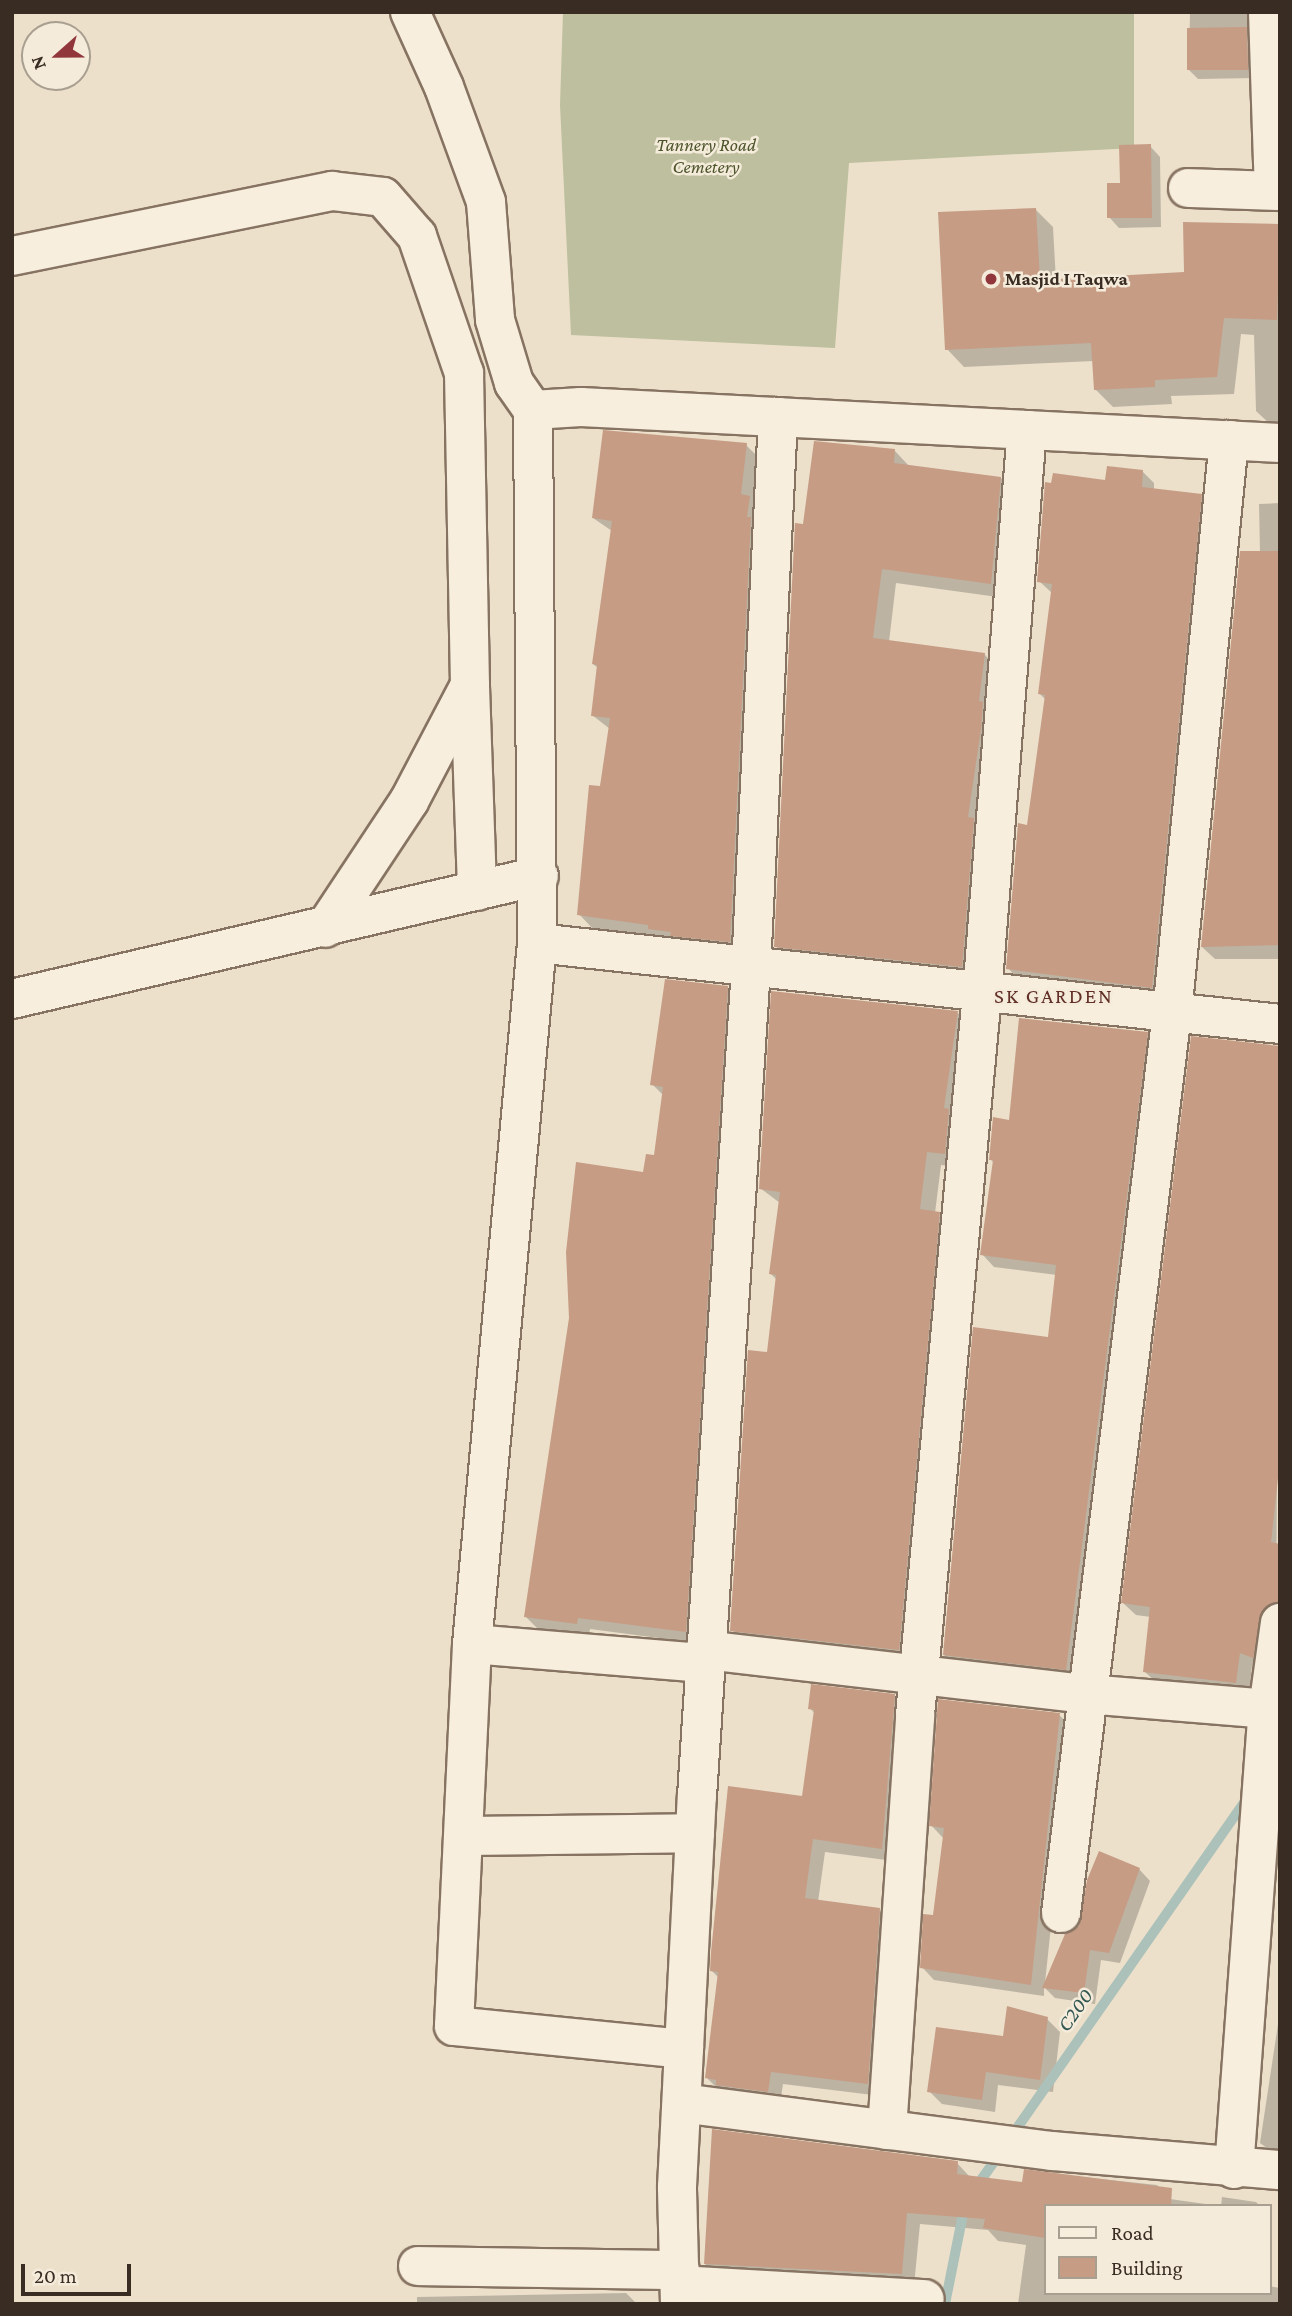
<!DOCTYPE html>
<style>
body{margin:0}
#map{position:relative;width:1292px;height:2316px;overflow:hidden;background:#ece0cb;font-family:"Crimson Pro",serif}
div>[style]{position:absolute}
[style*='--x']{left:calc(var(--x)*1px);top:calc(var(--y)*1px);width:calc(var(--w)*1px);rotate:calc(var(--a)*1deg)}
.cemetery>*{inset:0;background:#bdbf9e}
.shadow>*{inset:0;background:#0003}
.stream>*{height:10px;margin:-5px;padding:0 5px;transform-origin:5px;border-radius:5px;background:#abc1b9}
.building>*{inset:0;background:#c69c85}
.roads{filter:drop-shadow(2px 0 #877361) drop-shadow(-2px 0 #877361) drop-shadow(0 2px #877361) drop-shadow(0 -2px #877361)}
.minor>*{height:38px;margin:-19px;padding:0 19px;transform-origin:19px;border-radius:19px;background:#f7eede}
.dots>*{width:19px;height:19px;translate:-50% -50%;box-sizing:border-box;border:4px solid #f4ebda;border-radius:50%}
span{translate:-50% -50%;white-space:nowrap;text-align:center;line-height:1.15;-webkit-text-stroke:5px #f4ebda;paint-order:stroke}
.park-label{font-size:19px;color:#4c542b;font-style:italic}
.poi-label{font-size:19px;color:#392c23;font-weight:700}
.left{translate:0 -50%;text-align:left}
.neighbourhood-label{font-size:21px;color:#622f26;letter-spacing:2px}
.water-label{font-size:21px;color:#335753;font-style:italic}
.frame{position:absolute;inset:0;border:14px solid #392c23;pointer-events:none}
.legend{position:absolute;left:1044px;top:2204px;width:228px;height:91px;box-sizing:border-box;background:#f4ebda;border:2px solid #a99f91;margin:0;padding:9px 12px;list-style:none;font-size:21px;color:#392c23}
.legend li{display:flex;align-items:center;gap:14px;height:35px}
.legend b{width:35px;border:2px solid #a99f91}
.north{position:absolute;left:21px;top:21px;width:70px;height:70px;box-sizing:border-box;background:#f4ebda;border:2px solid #a99f91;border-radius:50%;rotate:249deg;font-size:19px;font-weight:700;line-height:28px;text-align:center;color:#392c23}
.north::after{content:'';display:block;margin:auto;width:24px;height:32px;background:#91363b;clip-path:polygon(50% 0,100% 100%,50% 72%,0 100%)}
.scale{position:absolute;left:21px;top:2264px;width:110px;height:32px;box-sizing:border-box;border:4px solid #392c23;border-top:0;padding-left:9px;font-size:21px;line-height:24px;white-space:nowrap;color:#392c23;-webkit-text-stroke:5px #f4ebda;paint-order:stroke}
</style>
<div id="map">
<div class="cemetery">
<i style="clip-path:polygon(563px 12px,1134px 12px,1134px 148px,849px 163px,835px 348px,571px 335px,560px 105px)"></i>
</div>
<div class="shadow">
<i style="clip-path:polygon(1190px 12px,1256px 12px,1256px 78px,1198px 79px,1189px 70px)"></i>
<i style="clip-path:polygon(1150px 146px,1160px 157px,1161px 227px,1119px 228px,1109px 217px,1121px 184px)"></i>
<i style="clip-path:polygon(1036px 210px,1053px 227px,1056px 281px,1186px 274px,1280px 226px,1280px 428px,1274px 428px,1256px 411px,1254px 335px,1241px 334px,1234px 394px,1171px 396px,1172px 404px,1113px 407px,1095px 389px,1094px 361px,964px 367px,947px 349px)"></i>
<i style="clip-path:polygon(746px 445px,759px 458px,754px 502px,762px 510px,743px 954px,592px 928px,579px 914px,610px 729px,592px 715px,598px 668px,593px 664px,612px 531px,593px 518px)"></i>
<i style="clip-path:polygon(895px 451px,910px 467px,1001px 478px,1015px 493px,1005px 598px,896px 583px,889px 642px,985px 655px,999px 670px,976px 981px,791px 961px,776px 946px,804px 526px)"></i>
<i style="clip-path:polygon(1143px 472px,1154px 483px,1154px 490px,1201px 496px,1212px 507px,1163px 999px,1019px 980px,1008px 968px,1046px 700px,1040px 694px,1052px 593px,1039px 581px,1107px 482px)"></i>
<i style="clip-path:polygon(1280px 503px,1280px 692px,1260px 552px,1259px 504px)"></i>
<i style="clip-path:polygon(1280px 720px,1280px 959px,1215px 959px,1202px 947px)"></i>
<i style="clip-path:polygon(727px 987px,739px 1000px,697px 1643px,590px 1629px,589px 1635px,538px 1629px,526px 1617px,645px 1174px,656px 1157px,664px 1096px,652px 1084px)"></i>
<i style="clip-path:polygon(958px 1013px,972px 1027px,959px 1167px,941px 1165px,935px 1213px,953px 1228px,913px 1664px,746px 1644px,732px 1630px,777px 1280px,771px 1274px,780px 1203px,760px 1188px)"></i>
<i style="clip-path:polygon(1147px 1033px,1159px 1046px,1078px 1681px,957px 1667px,944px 1655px,1049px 1339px,1057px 1275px,994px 1267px,982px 1254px,994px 1163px,990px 1159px,1011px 1122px)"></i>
<i style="clip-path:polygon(1280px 1047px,1276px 1622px,1265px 1669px,1252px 1665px,1249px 1695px,1158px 1684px,1145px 1672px,1151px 1617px,1136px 1615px,1123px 1603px)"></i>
<i style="clip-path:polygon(894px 1696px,907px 1709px,894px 1861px,825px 1852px,818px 1902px,879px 1910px,892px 1923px,881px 2096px,783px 2084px,780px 2104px,720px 2091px,707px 2078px,719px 1978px,712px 1971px,804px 1798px,815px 1714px,810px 1708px)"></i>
<i style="clip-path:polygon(1059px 1715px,1072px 1727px,1045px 1983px,1080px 1927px,1139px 1869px,1150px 1881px,1120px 1963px,1101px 1960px,1095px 2004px,1055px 1998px,1044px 1987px,1044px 1996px,934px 1980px,922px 1967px,935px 1917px,944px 1839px,931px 1825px)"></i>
<i style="clip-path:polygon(1280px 2011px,1280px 2157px,1260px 2143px)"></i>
<i style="clip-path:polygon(1047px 2019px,1060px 2032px,1053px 2092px,998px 2085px,995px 2112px,942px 2104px,929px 2091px,1005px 2038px)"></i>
<i style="clip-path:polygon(957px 2163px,970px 2177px,1024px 2184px,1026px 2171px,1157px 2185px,1170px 2199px,1220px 2206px,1045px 2206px,1045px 2293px,1269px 2293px,1269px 2286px,1280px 2288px,1280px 2304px,1018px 2304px,1026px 2245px,998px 2241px,988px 2230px,920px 2224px,914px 2286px,718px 2276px,705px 2264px)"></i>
<i style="clip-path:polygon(1222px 2197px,1256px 2202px,1260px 2206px,1221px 2206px)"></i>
<i style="clip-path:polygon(626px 2293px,637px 2304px,417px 2304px,417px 2297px)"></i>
</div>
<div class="stream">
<i style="--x:1010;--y:2138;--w:417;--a:-55.1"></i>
<i style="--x:976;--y:2187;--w:43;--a:-54.5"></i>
<i style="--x:945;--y:2304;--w:102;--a:-78.7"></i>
</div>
<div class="building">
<i style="clip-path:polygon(1247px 27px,1248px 70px,1187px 70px,1187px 28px)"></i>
<i style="clip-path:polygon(1151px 144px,1152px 218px,1107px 218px,1107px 183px,1120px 183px,1119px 145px)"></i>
<i style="clip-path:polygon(1036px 208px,1040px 280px,1184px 272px,1183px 222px,1280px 224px,1277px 320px,1224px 318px,1217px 377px,1155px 380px,1155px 387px,1094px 390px,1091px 343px,945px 350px,938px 212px)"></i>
<i style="clip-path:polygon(603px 430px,747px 443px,741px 494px,750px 496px,747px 517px,751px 517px,730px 942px,670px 936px,671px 932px,648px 929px,648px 925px,577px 915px,589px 785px,600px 786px,610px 718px,591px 716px,597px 665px,592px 664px,612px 521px,592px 518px)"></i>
<i style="clip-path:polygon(814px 441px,895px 449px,894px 463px,1001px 477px,991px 584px,882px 569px,873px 638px,985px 653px,979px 701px,983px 702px,981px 729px,968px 817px,974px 818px,962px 967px,774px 947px,795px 523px,803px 524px)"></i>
<i style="clip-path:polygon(1107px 466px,1143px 470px,1142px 487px,1202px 494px,1152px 988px,1006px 969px,1018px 823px,1027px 825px,1045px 695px,1038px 694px,1052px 584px,1037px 582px,1045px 482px,1051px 483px,1053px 473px,1105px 480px)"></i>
<i style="clip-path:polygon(1240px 551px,1280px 551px,1280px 945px,1201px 947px)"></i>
<i style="clip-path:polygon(665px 979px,728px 986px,686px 1632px,578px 1618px,577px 1624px,524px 1617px,569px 1318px,566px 1252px,576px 1162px,643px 1172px,646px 1154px,654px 1155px,663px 1087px,650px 1085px)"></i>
<i style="clip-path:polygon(771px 991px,958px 1011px,944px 1108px,949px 1109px,945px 1154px,927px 1152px,920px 1209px,940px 1212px,899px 1650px,730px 1631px,748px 1350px,767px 1352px,776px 1275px,769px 1274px,780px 1192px,759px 1189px)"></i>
<i style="clip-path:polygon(1019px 1018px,1148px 1032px,1066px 1670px,943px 1655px,973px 1327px,1048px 1337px,1056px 1265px,980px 1255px,993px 1160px,989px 1160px,993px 1117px,1009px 1120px)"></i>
<i style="clip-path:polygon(1191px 1036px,1280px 1046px,1280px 1460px,1271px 1542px,1280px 1544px,1280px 1602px,1262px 1610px,1253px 1658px,1240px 1653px,1236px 1683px,1143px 1672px,1150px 1607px,1121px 1603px)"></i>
<i style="clip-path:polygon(811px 1684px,895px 1694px,882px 1849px,813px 1839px,805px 1898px,880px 1908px,868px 2084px,771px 2072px,768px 2092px,716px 2085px,716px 2080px,705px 2078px,718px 1972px,710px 1971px,711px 1952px,728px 1786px,802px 1796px,814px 1710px,808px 1709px)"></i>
<i style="clip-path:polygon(938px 1699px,1060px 1713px,1031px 1985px,920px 1968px,923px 1914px,933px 1915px,944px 1828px,929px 1826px)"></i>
<i style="clip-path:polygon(1099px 1851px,1140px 1868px,1109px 1953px,1090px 1950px,1084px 1993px,1042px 1988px,1065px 1934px,1079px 1926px,1087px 1880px)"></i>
<i style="clip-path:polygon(1007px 2006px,1048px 2017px,1040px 2080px,986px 2072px,982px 2100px,927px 2092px,936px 2027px,1003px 2036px)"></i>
<i style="clip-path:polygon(712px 2129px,958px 2161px,957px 2174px,1022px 2182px,1024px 2169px,1172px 2188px,1171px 2206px,1045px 2206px,1045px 2238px,983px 2228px,985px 2219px,907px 2213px,902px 2274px,704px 2264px)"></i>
</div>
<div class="roads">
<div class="minor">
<i style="--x:410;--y:12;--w:82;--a:65.6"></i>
<i style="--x:444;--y:87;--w:122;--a:69.9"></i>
<i style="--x:486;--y:202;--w:118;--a:85.6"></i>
<i style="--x:495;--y:320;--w:66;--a:73.2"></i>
<i style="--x:514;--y:383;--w:33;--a:55"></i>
<i style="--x:1268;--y:12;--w:178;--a:88.1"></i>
<i style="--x:1188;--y:188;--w:92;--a:1.9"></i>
<i style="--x:12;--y:256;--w:327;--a:-11.5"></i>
<i style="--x:332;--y:191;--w:51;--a:6.7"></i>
<i style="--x:383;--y:197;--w:52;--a:48.9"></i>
<i style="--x:417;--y:236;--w:145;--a:71.1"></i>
<i style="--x:464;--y:373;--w:312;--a:88.9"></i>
<i style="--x:470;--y:685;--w:131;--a:117.7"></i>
<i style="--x:409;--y:801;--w:152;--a:123.5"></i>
<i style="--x:470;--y:687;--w:204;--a:88"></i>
<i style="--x:537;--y:943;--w:747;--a:6.22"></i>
<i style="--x:12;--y:999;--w:541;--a:-13.14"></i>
<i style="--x:472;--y:1644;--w:233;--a:4.7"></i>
<i style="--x:705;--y:1650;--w:385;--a:6.6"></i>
<i style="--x:1087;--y:1694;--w:182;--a:4.7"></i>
<i style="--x:465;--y:1836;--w:230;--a:-0.7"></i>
<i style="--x:1061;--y:1913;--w:907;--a:-82.97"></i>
<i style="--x:1172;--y:1013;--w:576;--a:-84.32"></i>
<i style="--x:684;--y:2049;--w:231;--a:-174.3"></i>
<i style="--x:454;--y:2026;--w:382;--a:-87.3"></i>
<i style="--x:472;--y:1644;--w:704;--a:-84.7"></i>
<i style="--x:537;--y:943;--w:533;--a:-90.43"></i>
<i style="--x:533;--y:410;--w:48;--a:-3.6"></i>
<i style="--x:581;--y:407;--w:700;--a:2.95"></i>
<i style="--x:682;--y:2103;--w:373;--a:7.4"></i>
<i style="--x:1052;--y:2151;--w:229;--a:4.8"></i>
<i style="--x:887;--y:2130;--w:416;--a:-86.1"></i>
<i style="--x:915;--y:1715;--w:724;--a:-84.69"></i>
<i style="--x:982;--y:994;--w:566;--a:-85.44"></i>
<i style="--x:1234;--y:2169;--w:461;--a:-85.8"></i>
<i style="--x:1268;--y:1709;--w:87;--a:-82.1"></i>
<i style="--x:418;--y:2266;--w:262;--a:0.9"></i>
<i style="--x:680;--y:2285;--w:245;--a:3.3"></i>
<i style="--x:680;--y:2304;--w:117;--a:-91.5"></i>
<i style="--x:677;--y:2187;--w:392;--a:-87.1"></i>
<i style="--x:697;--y:1796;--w:830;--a:-86.27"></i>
<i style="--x:751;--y:968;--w:552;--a:-87.19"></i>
</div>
</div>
<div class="dots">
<i style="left:991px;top:279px;background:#91363b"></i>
</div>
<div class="park-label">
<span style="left:706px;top:156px">Tannery Road<br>Cemetery</span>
</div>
<div class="poi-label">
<span class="left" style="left:1005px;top:279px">Masjid I Taqwa</span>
</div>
<div class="neighbourhood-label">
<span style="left:1054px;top:996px">SK GARDEN</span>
</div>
<div class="water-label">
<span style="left:1075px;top:2010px;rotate:-55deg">C200</span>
</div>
<div class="frame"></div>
<ul class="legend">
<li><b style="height:9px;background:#f7eede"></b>Road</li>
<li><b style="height:19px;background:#c69c85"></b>Building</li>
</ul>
<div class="north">N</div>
<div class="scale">20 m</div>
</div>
